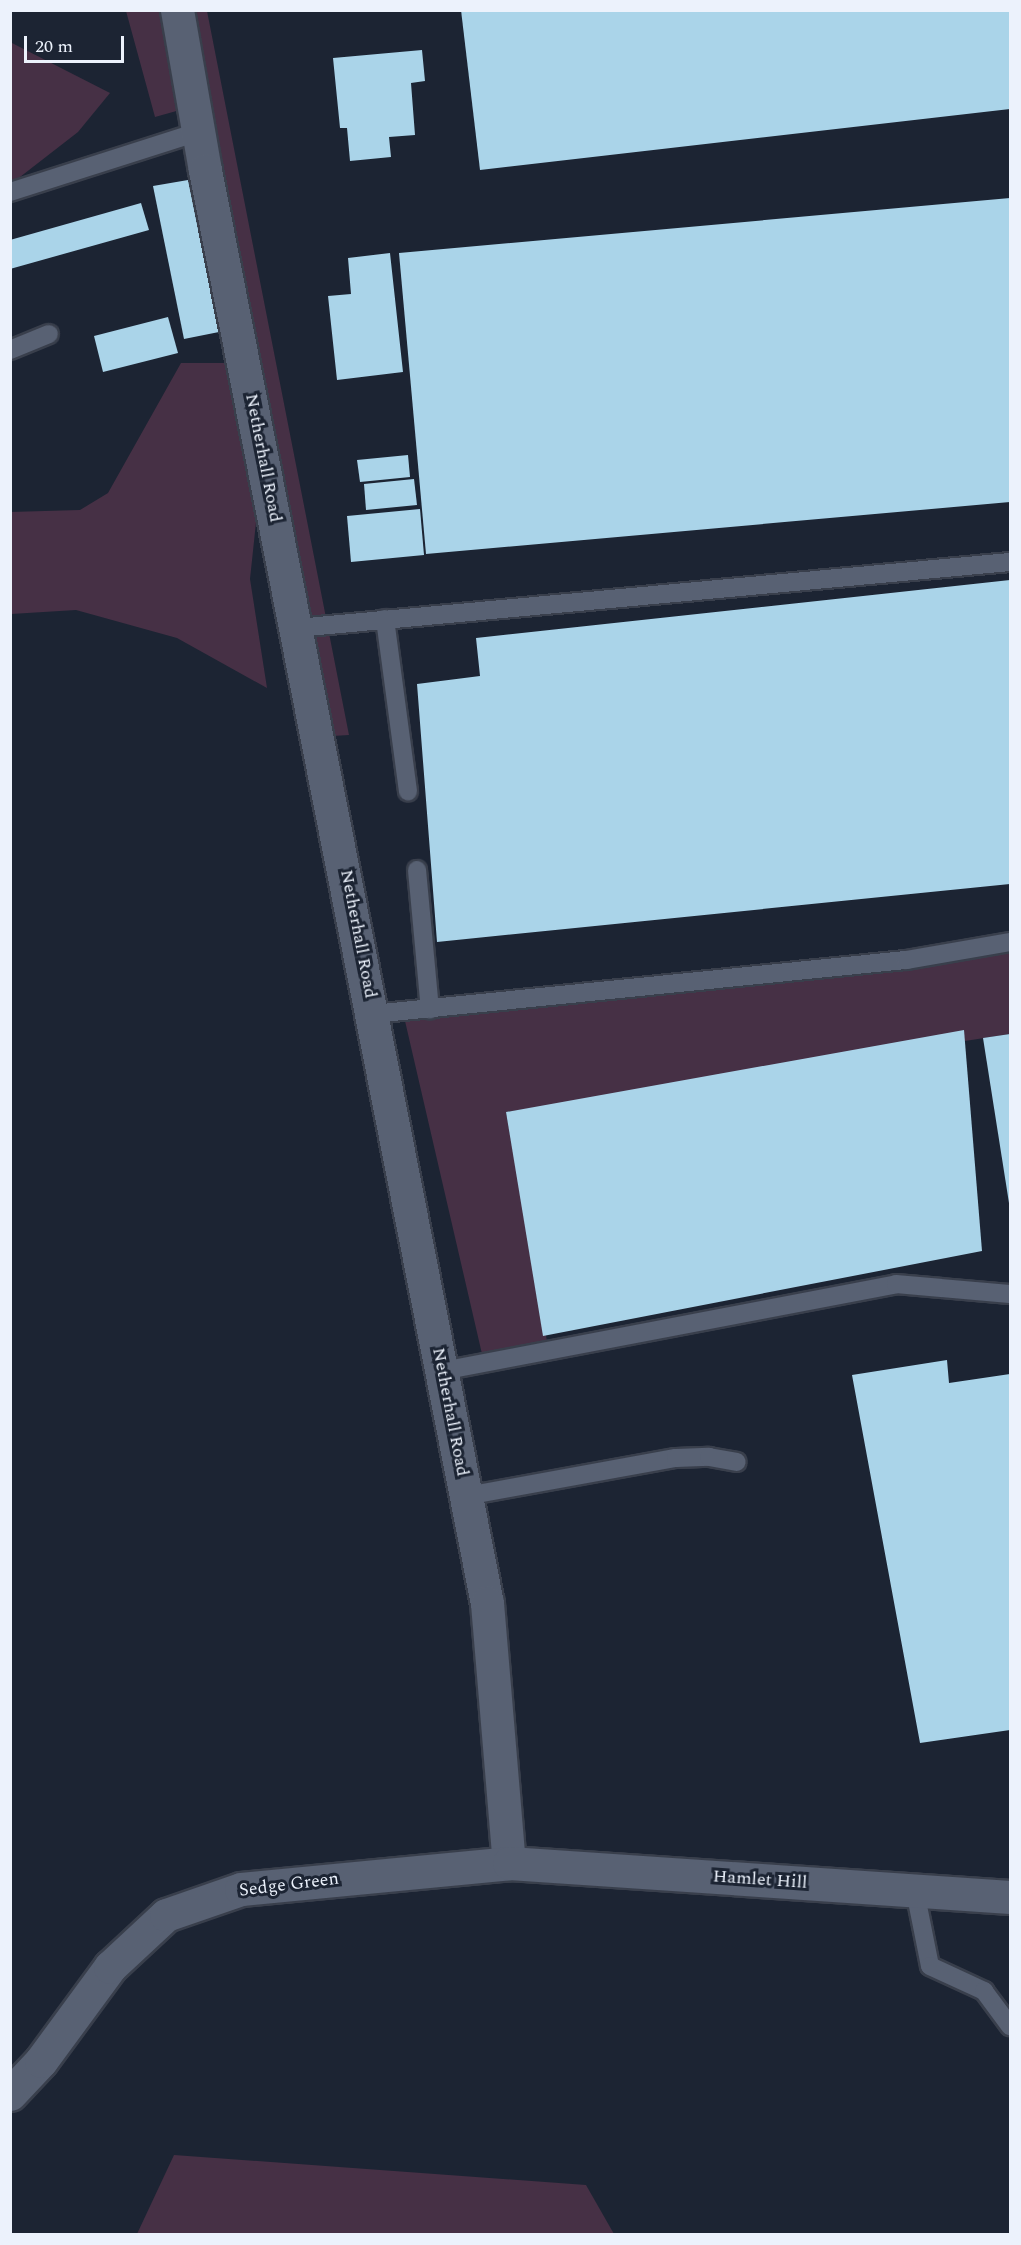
<!DOCTYPE html>
<style>
body{margin:0}
#map{position:relative;width:1021px;height:2245px;overflow:hidden;background:#1c2433;font-family:Spectral,serif}
div>[style]{position:absolute}
[style*='--x']{left:calc(var(--x)*1px);top:calc(var(--y)*1px);width:calc(var(--w)*1px);rotate:calc(var(--a)*1deg)}
.green>*{inset:0;background:#463045}
.building>*{inset:0;background:#aad4e9}
.roads{filter:drop-shadow(2px 0 #393f4c) drop-shadow(-2px 0 #393f4c) drop-shadow(0 2px #393f4c) drop-shadow(0 -2px #393f4c)}
.service>*{height:18px;margin:-9px;padding:0 9px;transform-origin:9px;border-radius:9px;background:#586173}
.minor>*{height:33px;margin:-16.5px;padding:0 16.5px;transform-origin:16.5px;border-radius:16.5px;background:#586173}
.tertiary>*{height:33px;margin:-16.5px;padding:0 16.5px;transform-origin:16.5px;border-radius:16.5px;background:#586173}
span{translate:-50% -50%;white-space:nowrap;text-align:center;line-height:1.15;-webkit-text-stroke:6px #1c2433;paint-order:stroke}
.street-label{font-size:18px;color:#ecf2fc}
.frame{position:absolute;inset:0;border:12px solid #ecf2fc;pointer-events:none}
.scale{position:absolute;left:24px;top:36px;width:100px;height:27px;box-sizing:border-box;border:3px solid #ecf2fc;border-top:0;padding-left:8px;font-size:18px;line-height:21px;white-space:nowrap;color:#ecf2fc;-webkit-text-stroke:4px #1c2433;paint-order:stroke}
</style>
<div id="map">
<div class="green">
<i style="clip-path:polygon(126px 11px,207px 11px,349px 735px,300px 738px,257px 513px,250px 579px,267px 688px,177px 638px,76px 610px,11px 614px,10px 512px,80px 510px,108px 493px,181px 363px,224px 363px,229px 368px,180px 110px,155px 117px)"></i>
<i style="clip-path:polygon(10px 42px,110px 93px,78px 132px,11px 184px)"></i>
<i style="clip-path:polygon(1010px 941px,1010px 1034px,506px 1112px,550px 1358px,482px 1354px,405px 1021px)"></i>
<i style="clip-path:polygon(174px 2155px,586px 2185px,614px 2234px,137px 2234px)"></i>
</div>
<div class="building">
<i style="clip-path:polygon(461px 10px,1010px 10px,1010px 109px,480px 170px)"></i>
<i style="clip-path:polygon(422px 50px,425px 81px,411px 83px,415px 135px,389px 137px,391px 157px,350px 161px,347px 128px,340px 128px,333px 58px)"></i>
<i style="clip-path:polygon(188px 180px,219px 332px,184px 339px,153px 186px)"></i>
<i style="clip-path:polygon(1010px 198px,1010px 502px,426px 554px,399px 253px)"></i>
<i style="clip-path:polygon(141px 203px,149px 230px,10px 269px,10px 240px)"></i>
<i style="clip-path:polygon(390px 253px,403px 372px,337px 380px,328px 296px,351px 294px,348px 258px)"></i>
<i style="clip-path:polygon(168px 317px,178px 353px,103px 372px,94px 336px)"></i>
<i style="clip-path:polygon(408px 455px,410px 477px,360px 482px,357px 460px)"></i>
<i style="clip-path:polygon(414px 479px,417px 505px,366px 510px,364px 484px)"></i>
<i style="clip-path:polygon(420px 509px,424px 555px,351px 562px,347px 516px)"></i>
<i style="clip-path:polygon(1010px 580px,1010px 884px,437px 942px,417px 684px,480px 676px,476px 638px)"></i>
<i style="clip-path:polygon(964px 1030px,982px 1251px,543px 1336px,506px 1112px)"></i>
<i style="clip-path:polygon(1010px 1034px,1010px 1203px,1009px 1203px,983px 1038px)"></i>
<i style="clip-path:polygon(947px 1360px,949px 1383px,1010px 1374px,1010px 1730px,920px 1743px,852px 1375px)"></i>
</div>
<div class="roads">
<div class="service">
<i style="--x:10;--y:192;--w:197;--a:-17.7"></i>
<i style="--x:10;--y:350;--w:42;--a:-22.3"></i>
<i style="--x:385;--y:619;--w:174;--a:82.4"></i>
<i style="--x:297;--y:628;--w:716;--a:-5.29"></i>
<i style="--x:417;--y:870;--w:140;--a:84.7"></i>
<i style="--x:373;--y:1014;--w:536;--a:-5.79"></i>
<i style="--x:906;--y:960;--w:106;--a:-9.8"></i>
<i style="--x:442;--y:1371;--w:462;--a:-10.8"></i>
<i style="--x:896;--y:1284;--w:114;--a:5"></i>
<i style="--x:466;--y:1496;--w:213;--a:-10.3"></i>
<i style="--x:676;--y:1458;--w:33;--a:-2"></i>
<i style="--x:709;--y:1457;--w:28;--a:10"></i>
<i style="--x:915;--y:1891;--w:76;--a:78.7"></i>
<i style="--x:930;--y:1966;--w:60;--a:24.8"></i>
<i style="--x:984;--y:1991;--w:44;--a:53.4"></i>
</div>
<div class="minor">
<i style="--x:177;--y:10;--w:162;--a:80.1"></i>
<i style="--x:205;--y:170;--w:1460;--a:78.87"></i>
<i style="--x:487;--y:1603;--w:261;--a:85.2"></i>
</div>
<div class="tertiary">
<i style="--x:10;--y:2094;--w:45;--a:-46.8"></i>
<i style="--x:41;--y:2061;--w:117;--a:-53.7"></i>
<i style="--x:110;--y:1967;--w:76;--a:-42.9"></i>
<i style="--x:166;--y:1915;--w:79;--a:-19.1"></i>
<i style="--x:241;--y:1889;--w:269;--a:-5.5"></i>
<i style="--x:509;--y:1863;--w:502;--a:3.88"></i>
</div>
</div>
<div class="street-label">
<span style="left:263px;top:458px;rotate:79deg">Netherhall Road</span>
<span style="left:358px;top:934px;rotate:79deg">Netherhall Road</span>
<span style="left:450px;top:1412px;rotate:79deg">Netherhall Road</span>
<span style="left:760px;top:1880px;rotate:4deg">Hamlet Hill</span>
<span style="left:289px;top:1885px;rotate:-7deg">Sedge Green</span>
</div>
<div class="frame"></div>
<div class="scale">20 m</div>
</div>
